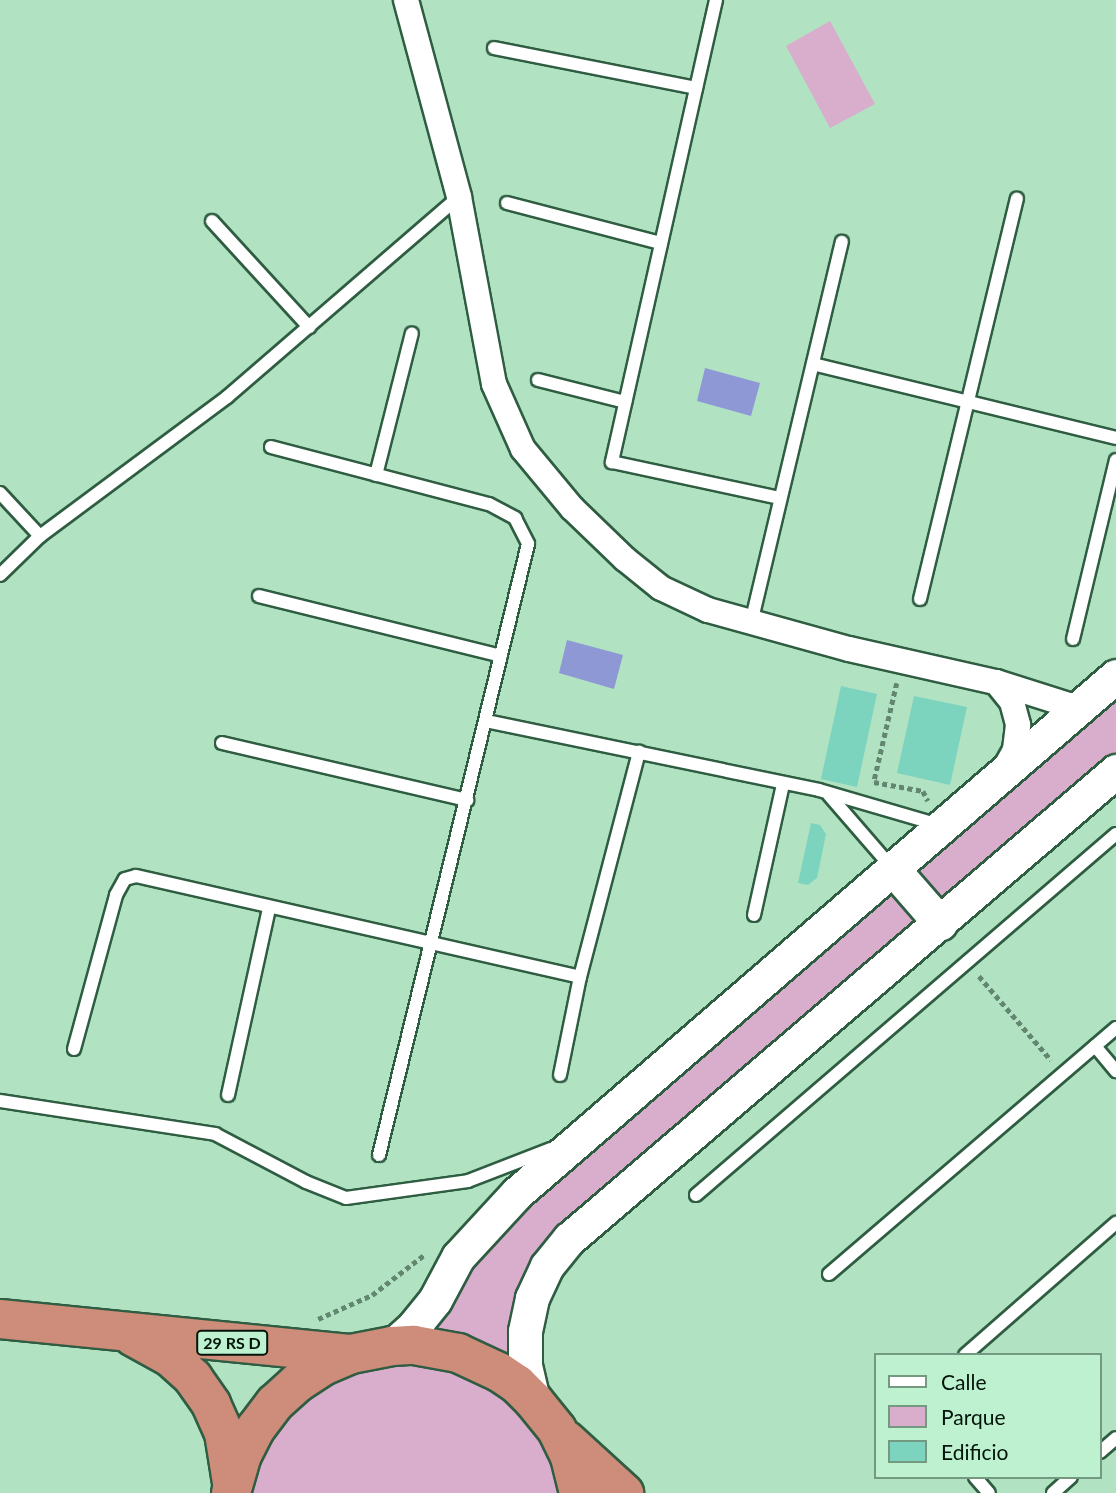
<!DOCTYPE html>
<style>
body{margin:0}
#map{position:relative;width:1116px;height:1493px;overflow:hidden;background:#b1e3c3;font-family:Lato,sans-serif}
div>[style]{position:absolute}
[style*='--x']{left:calc(var(--x)*1px);top:calc(var(--y)*1px);width:calc(var(--w)*1px);rotate:calc(var(--a)*1deg)}
.green>*{inset:0;background:#d9adcc}
.water>*{inset:0;background:#8e98d5}
.building>*{inset:0;background:#7cd3be}
.path>*{height:4.5px;margin-top:-2.25px;transform-origin:0;background:repeating-linear-gradient(90deg,#628670 0 5px,transparent 0 8.5px)}
.roads{filter:drop-shadow(2px 0 #2f5d42) drop-shadow(-2px 0 #2f5d42) drop-shadow(0 2px #2f5d42) drop-shadow(0 -2px #2f5d42)}
.service>*{height:12px;margin:-6px;padding:0 6px;transform-origin:6px;border-radius:6px;background:#fff}
.minor>*{height:24px;margin:-12px;padding:0 12px;transform-origin:12px;border-radius:12px;background:#fff}
.secondary>*{height:33px;margin:-16.5px;padding:0 16.5px;transform-origin:16.5px;border-radius:16.5px;background:#fff}
.trunk>*{height:38px;margin:-19px;padding:0 19px;transform-origin:19px;border-radius:19px;background:#ce8c7a}
span{translate:-50% -50%;white-space:nowrap;text-align:center;line-height:1.15;-webkit-text-stroke:5px #bef1d0;paint-order:stroke}
.shield-label span{padding:2px 5px;background:#bef1d0;border:2px solid;border-radius:5px;-webkit-text-stroke-width:0}
.shield-label{font-size:16px;color:#03150b;font-weight:700}
.legend{position:absolute;left:874px;top:1353px;width:228px;height:126px;box-sizing:border-box;background:#bef1d0;border:2px solid #739981;margin:0;padding:9px 12px;list-style:none;font-size:21px;color:#03150b}
.legend li{display:flex;align-items:center;gap:14px;height:35px}
.legend b{width:35px;border:2px solid #739981}
</style>
<div id="map">
<div class="green">
<i style="clip-path:polygon(830px 21px,875px 104px,830px 128px,786px 46px)"></i>
<i style="clip-path:polygon(1116px 676px,1116px 771px,569px 1239px,525px 1331px,579px 1493px,231px 1493px,256px 1428px,392px 1346px,458px 1257px)"></i>
</div>
<div class="water">
<i style="clip-path:polygon(705px 368px,760px 383px,751px 416px,697px 401px)"></i>
<i style="clip-path:polygon(567px 640px,623px 655px,614px 689px,559px 673px)"></i>
</div>
<div class="building">
<i style="clip-path:polygon(841px 686px,877px 694px,857px 787px,821px 779px)"></i>
<i style="clip-path:polygon(914px 696px,967px 707px,950px 785px,897px 773px)"></i>
<i style="clip-path:polygon(811px 823px,820px 825px,826px 834px,817px 878px,808px 885px,798px 883px)"></i>
</div>
<div class="path">
<i style="--x:897;--y:683;--w:102;--a:103.1"></i>
<i style="--x:874;--y:782;--w:50;--a:10.4"></i>
<i style="--x:923;--y:791;--w:11;--a:63"></i>
<i style="--x:979;--y:976;--w:111;--a:49.4"></i>
<i style="--x:318;--y:1319;--w:59;--a:-24"></i>
<i style="--x:372;--y:1295;--w:66;--a:-37.6"></i>
</div>
<div class="roads">
<div class="service">
<i style="--x:716;--y:0;--w:474;--a:102.7"></i>
<i style="--x:612;--y:462;--w:172;--a:12.1"></i>
<i style="--x:494;--y:48;--w:206;--a:11.2"></i>
<i style="--x:507;--y:203;--w:159;--a:14.6"></i>
<i style="--x:212;--y:221;--w:144;--a:47.5"></i>
<i style="--x:813;--y:364;--w:312;--a:13.7"></i>
<i style="--x:538;--y:380;--w:90;--a:14.2"></i>
<i style="--x:271;--y:447;--w:225;--a:14.7"></i>
<i style="--x:489;--y:504;--w:30;--a:28"></i>
<i style="--x:515;--y:518;--w:29;--a:63"></i>
<i style="--x:528;--y:544;--w:629;--a:103.7"></i>
<i style="--x:376;--y:475;--w:146;--a:-75.8"></i>
<i style="--x:0;--y:493;--w:59;--a:47.1"></i>
<i style="--x:0;--y:575;--w:56;--a:-44.3"></i>
<i style="--x:40;--y:536;--w:233;--a:-36.6"></i>
<i style="--x:227;--y:397;--w:306;--a:-40.8"></i>
<i style="--x:259;--y:596;--w:249;--a:13.9"></i>
<i style="--x:920;--y:599;--w:412;--a:-76.4"></i>
<i style="--x:751;--y:623;--w:392;--a:-76.6"></i>
<i style="--x:1073;--y:639;--w:184;--a:-76.5"></i>
<i style="--x:486;--y:721;--w:340;--a:11.7"></i>
<i style="--x:819;--y:790;--w:125;--a:16.3"></i>
<i style="--x:222;--y:743;--w:252;--a:13.1"></i>
<i style="--x:829;--y:795;--w:98;--a:49.1"></i>
<i style="--x:754;--y:915;--w:134;--a:-77.5"></i>
<i style="--x:1095;--y:1046;--w:33;--a:50"></i>
<i style="--x:74;--y:1049;--w:160;--a:-74.7"></i>
<i style="--x:116;--y:895;--w:18;--a:-61"></i>
<i style="--x:125;--y:879;--w:11;--a:-15"></i>
<i style="--x:136;--y:876;--w:455;--a:12.8"></i>
<i style="--x:560;--y:1075;--w:100;--a:-78.5"></i>
<i style="--x:580;--y:977;--w:233;--a:-75.3"></i>
<i style="--x:228;--y:1095;--w:191;--a:-77.6"></i>
<i style="--x:0;--y:1101;--w:218;--a:8.7"></i>
<i style="--x:215;--y:1134;--w:103;--a:27.8"></i>
<i style="--x:306;--y:1182;--w:43;--a:21.8"></i>
<i style="--x:346;--y:1198;--w:123;--a:-7.9"></i>
<i style="--x:468;--y:1181;--w:89;--a:-21.1"></i>
<i style="--x:696;--y:1195;--w:554;--a:-40.68"></i>
<i style="--x:829;--y:1274;--w:378;--a:-40.6"></i>
<i style="--x:965;--y:1355;--w:201;--a:-41.2"></i>
<i style="--x:1100;--y:1452;--w:21;--a:-41"></i>
<i style="--x:975;--y:1477;--w:21;--a:49"></i>
<i style="--x:1053;--y:1493;--w:24;--a:-42"></i>
</div>
<div class="minor">
<i style="--x:406;--y:0;--w:204;--a:74.9"></i>
<i style="--x:459;--y:197;--w:190;--a:79.4"></i>
<i style="--x:494;--y:384;--w:71;--a:66"></i>
<i style="--x:523;--y:449;--w:77;--a:50.3"></i>
<i style="--x:572;--y:508;--w:74;--a:43.9"></i>
<i style="--x:625;--y:559;--w:46;--a:38.9"></i>
<i style="--x:661;--y:588;--w:52;--a:25.1"></i>
<i style="--x:708;--y:610;--w:146;--a:15.5"></i>
<i style="--x:849;--y:649;--w:151;--a:12.7"></i>
<i style="--x:996;--y:682;--w:86;--a:17.6"></i>
<i style="--x:996;--y:682;--w:26;--a:51"></i>
<i style="--x:1012;--y:702;--w:24;--a:75"></i>
<i style="--x:1018;--y:725;--w:25;--a:97"></i>
<i style="--x:1015;--y:750;--w:23;--a:119"></i>
</div>
<div class="secondary">
<i style="--x:893;--y:869;--w:72;--a:49"></i>
<i style="--x:392;--y:1346;--w:30;--a:-42"></i>
<i style="--x:414;--y:1326;--w:33;--a:-51"></i>
<i style="--x:435;--y:1300;--w:49;--a:-61.9"></i>
<i style="--x:458;--y:1257;--w:87;--a:-47.3"></i>
<i style="--x:517;--y:1193;--w:791;--a:-40.8"></i>
<i style="--x:533;--y:1400;--w:36;--a:-103"></i>
<i style="--x:525;--y:1365;--w:34;--a:-90"></i>
<i style="--x:525;--y:1331;--w:34;--a:-78"></i>
<i style="--x:532;--y:1298;--w:35;--a:-65"></i>
<i style="--x:547;--y:1266;--w:35;--a:-51"></i>
<i style="--x:569;--y:1239;--w:720;--a:-40.55"></i>
</div>
<div class="trunk">
<i style="--x:0;--y:1319;--w:351;--a:5.7"></i>
<i style="--x:132;--y:1336;--w:43;--a:28.9"></i>
<i style="--x:170;--y:1357;--w:31;--a:42"></i>
<i style="--x:193;--y:1378;--w:32;--a:55"></i>
<i style="--x:211;--y:1404;--w:32;--a:66"></i>
<i style="--x:224;--y:1433;--w:51;--a:80.9"></i>
<i style="--x:566;--y:1440;--w:79;--a:42.4"></i>
<i style="--x:231;--y:1493;--w:40;--a:-74"></i>
<i style="--x:242;--y:1455;--w:30;--a:-63"></i>
<i style="--x:256;--y:1428;--w:31;--a:-53"></i>
<i style="--x:275;--y:1403;--w:30;--a:-42"></i>
<i style="--x:297;--y:1383;--w:31;--a:-33"></i>
<i style="--x:323;--y:1366;--w:30;--a:-23"></i>
<i style="--x:351;--y:1354;--w:42;--a:-11"></i>
<i style="--x:392;--y:1346;--w:22;--a:-3"></i>
<i style="--x:414;--y:1345;--w:45;--a:10.3"></i>
<i style="--x:458;--y:1353;--w:45;--a:24.9"></i>
<i style="--x:499;--y:1372;--w:22;--a:34"></i>
<i style="--x:517;--y:1384;--w:23;--a:45"></i>
<i style="--x:533;--y:1400;--w:38;--a:51"></i>
<i style="--x:557;--y:1430;--w:30;--a:64"></i>
<i style="--x:570;--y:1457;--w:37;--a:76"></i>
</div>
</div>
<div class="shield-label">
<span style="left:232px;top:1343px">29 RS D</span>
</div>
<ul class="legend">
<li><b style="height:9px;background:#fff"></b>Calle</li>
<li><b style="height:19px;background:#d9adcc"></b>Parque</li>
<li><b style="height:19px;background:#7cd3be"></b>Edificio</li>
</ul>
</div>
